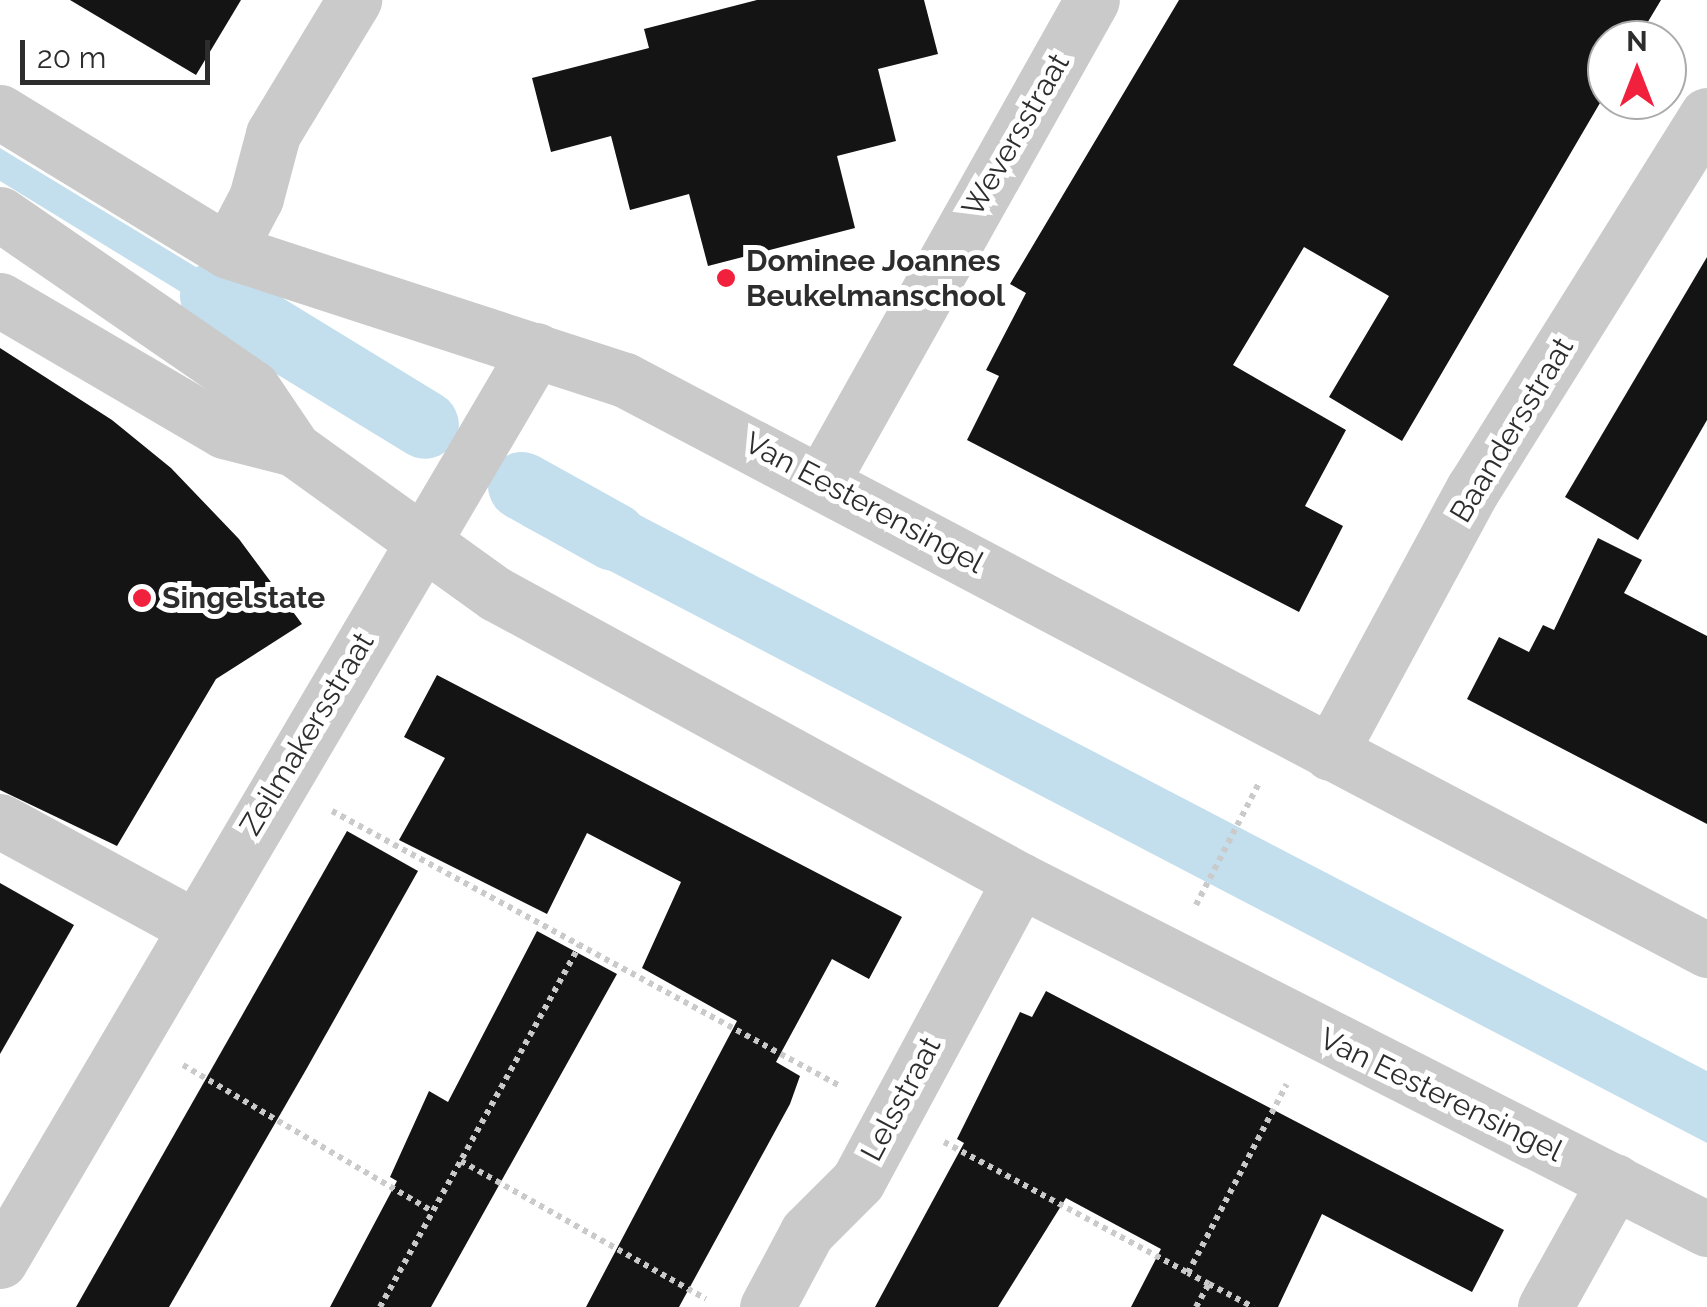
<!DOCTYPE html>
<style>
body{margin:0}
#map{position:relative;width:1707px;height:1307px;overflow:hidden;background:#fff;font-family:Raleway,sans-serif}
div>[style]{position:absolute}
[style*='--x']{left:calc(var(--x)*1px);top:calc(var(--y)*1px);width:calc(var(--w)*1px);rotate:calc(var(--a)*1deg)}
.water>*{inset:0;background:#c3dfed}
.canal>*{height:68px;margin:-34px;padding:0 34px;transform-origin:34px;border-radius:34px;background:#c3dfed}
.building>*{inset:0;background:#141414}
.path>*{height:6px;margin-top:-3px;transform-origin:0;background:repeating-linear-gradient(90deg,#cacaca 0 5px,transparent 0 10px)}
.minor>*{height:55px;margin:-27.5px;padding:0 27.5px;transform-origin:27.5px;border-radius:27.5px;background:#cacaca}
.dots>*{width:28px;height:28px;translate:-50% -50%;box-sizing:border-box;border:5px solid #fff;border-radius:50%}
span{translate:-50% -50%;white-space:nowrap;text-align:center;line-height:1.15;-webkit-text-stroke:10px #fff;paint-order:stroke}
.street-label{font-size:30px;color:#2d2d2d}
.poi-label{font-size:30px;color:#2d2d2d;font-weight:700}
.left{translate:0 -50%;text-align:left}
.north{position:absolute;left:1587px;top:20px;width:100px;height:100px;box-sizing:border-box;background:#fff;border:2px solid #ababab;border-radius:50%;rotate:0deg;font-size:28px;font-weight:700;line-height:40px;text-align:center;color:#2d2d2d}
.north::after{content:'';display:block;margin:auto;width:35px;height:45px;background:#f1213d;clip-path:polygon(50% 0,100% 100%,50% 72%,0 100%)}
.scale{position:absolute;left:20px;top:40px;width:190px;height:45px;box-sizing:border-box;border:5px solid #2d2d2d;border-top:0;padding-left:12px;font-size:30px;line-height:35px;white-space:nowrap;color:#2d2d2d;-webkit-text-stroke:8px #fff;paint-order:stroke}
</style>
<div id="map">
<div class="water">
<i style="clip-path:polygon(0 148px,303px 332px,287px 357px,0 181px)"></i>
<i style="clip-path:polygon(553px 470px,1707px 1071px,1707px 1143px,522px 525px,522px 509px)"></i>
</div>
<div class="canal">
<i style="--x:214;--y:296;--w:247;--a:31.4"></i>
<i style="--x:522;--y:486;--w:105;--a:29"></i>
</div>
<div class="building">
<i style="clip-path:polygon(70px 0,241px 0,196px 75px)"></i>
<i style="clip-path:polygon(757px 0,924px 0,938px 54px,878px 69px,896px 141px,837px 156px,855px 228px,708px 266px,689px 194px,630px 210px,611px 136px,551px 152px,532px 78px,649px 48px,644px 29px)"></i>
<i style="clip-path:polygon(1179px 0,1661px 0,1637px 40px,1607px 40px,1607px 91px,1402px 441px,1329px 397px,1389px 296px,1304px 247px,1233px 365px,1346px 430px,1305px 506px,1343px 526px,1299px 612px,967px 440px,999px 376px,986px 370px,1026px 293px,1010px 284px)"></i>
<i style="clip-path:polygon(1707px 257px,1707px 420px,1638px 540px,1565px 497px)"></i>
<i style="clip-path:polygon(0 348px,112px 420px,171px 468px,239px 539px,302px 624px,216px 679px,117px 846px,0 790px)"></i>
<i style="clip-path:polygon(1598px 538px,1642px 560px,1624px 593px,1707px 636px,1707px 824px,1467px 699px,1499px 637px,1529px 652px,1543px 625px,1554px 630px)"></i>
<i style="clip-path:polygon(437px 675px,902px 917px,869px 979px,832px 959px,776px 1062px,800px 1076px,790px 1104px,679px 1307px,586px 1307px,737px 1021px,642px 968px,681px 882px,587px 833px,547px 914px,399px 840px,445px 758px,404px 737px)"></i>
<i style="clip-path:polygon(347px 831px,418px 871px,307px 1068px,169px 1307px,76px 1307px)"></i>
<i style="clip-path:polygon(0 883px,74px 925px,0 1054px)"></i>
<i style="clip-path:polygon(537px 931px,617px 974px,431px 1307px,330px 1307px,397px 1181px,390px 1177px,429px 1091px,448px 1102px)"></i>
<i style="clip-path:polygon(1046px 991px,1504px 1230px,1472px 1292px,1322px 1214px,1278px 1307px,1131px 1307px,1161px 1249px,1066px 1198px,998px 1307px,875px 1307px,964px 1143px,957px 1139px,1020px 1012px,1032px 1017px)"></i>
</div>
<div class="path">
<i style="--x:332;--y:811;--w:578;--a:28.43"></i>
<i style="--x:1196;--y:905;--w:137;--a:-62.7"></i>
<i style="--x:183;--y:1065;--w:289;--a:30.4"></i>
<i style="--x:944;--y:1142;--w:277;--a:28.2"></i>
<i style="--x:461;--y:1161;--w:281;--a:29.4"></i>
<i style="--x:1209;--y:1284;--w:50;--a:27.6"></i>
<i style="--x:380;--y:1307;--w:414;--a:-61.1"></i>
<i style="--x:1196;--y:1307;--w:26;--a:-61"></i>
<i style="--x:1209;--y:1284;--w:24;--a:-152"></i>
<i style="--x:1188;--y:1273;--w:213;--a:-62.4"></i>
</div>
<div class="minor">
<i style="--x:0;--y:112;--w:267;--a:31.4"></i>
<i style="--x:228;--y:251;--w:417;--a:18"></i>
<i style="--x:625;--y:380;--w:1223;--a:27.78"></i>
<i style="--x:0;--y:214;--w:306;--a:34.5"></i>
<i style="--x:252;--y:387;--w:75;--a:55.9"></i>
<i style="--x:294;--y:449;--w:249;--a:35.7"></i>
<i style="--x:496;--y:594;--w:597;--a:28.63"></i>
<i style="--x:1020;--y:880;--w:771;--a:26.93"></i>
<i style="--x:228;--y:251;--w:60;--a:-62.2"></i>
<i style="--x:256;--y:198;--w:66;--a:-75.1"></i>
<i style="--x:273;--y:134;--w:157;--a:-58.8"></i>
<i style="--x:0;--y:300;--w:259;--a:30.3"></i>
<i style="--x:224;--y:431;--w:72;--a:14.4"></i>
<i style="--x:823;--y:479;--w:549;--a:-60.68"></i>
<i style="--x:1330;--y:753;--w:300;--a:-61.6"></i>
<i style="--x:1473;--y:489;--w:441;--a:-58"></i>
<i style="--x:0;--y:821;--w:220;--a:28.5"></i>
<i style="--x:0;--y:1261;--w:1057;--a:-59.53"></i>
<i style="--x:767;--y:1307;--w:85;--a:-61.9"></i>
<i style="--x:807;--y:1232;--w:72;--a:-45"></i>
<i style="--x:858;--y:1181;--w:342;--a:-61.7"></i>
<i style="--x:1545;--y:1307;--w:144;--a:-60.9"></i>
</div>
<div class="dots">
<i style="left:726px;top:278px;background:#f1213d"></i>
<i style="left:142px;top:598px;background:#f1213d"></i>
</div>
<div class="street-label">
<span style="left:1016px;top:135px;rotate:-60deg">Weversstraat</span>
<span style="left:1512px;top:430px;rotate:-59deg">Baandersstraat</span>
<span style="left:864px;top:503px;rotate:28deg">Van Eesterensingel</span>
<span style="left:307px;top:734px;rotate:-59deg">Zeilmakersstraat</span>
<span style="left:1441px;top:1095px;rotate:26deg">Van Eesterensingel</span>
<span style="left:901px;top:1099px;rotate:-62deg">Lelsstraat</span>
</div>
<div class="poi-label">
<span class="left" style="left:746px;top:278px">Dominee Joannes<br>Beukelmanschool</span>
<span class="left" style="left:162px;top:598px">Singelstate</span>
</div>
<div class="north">N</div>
<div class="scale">20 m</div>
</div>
